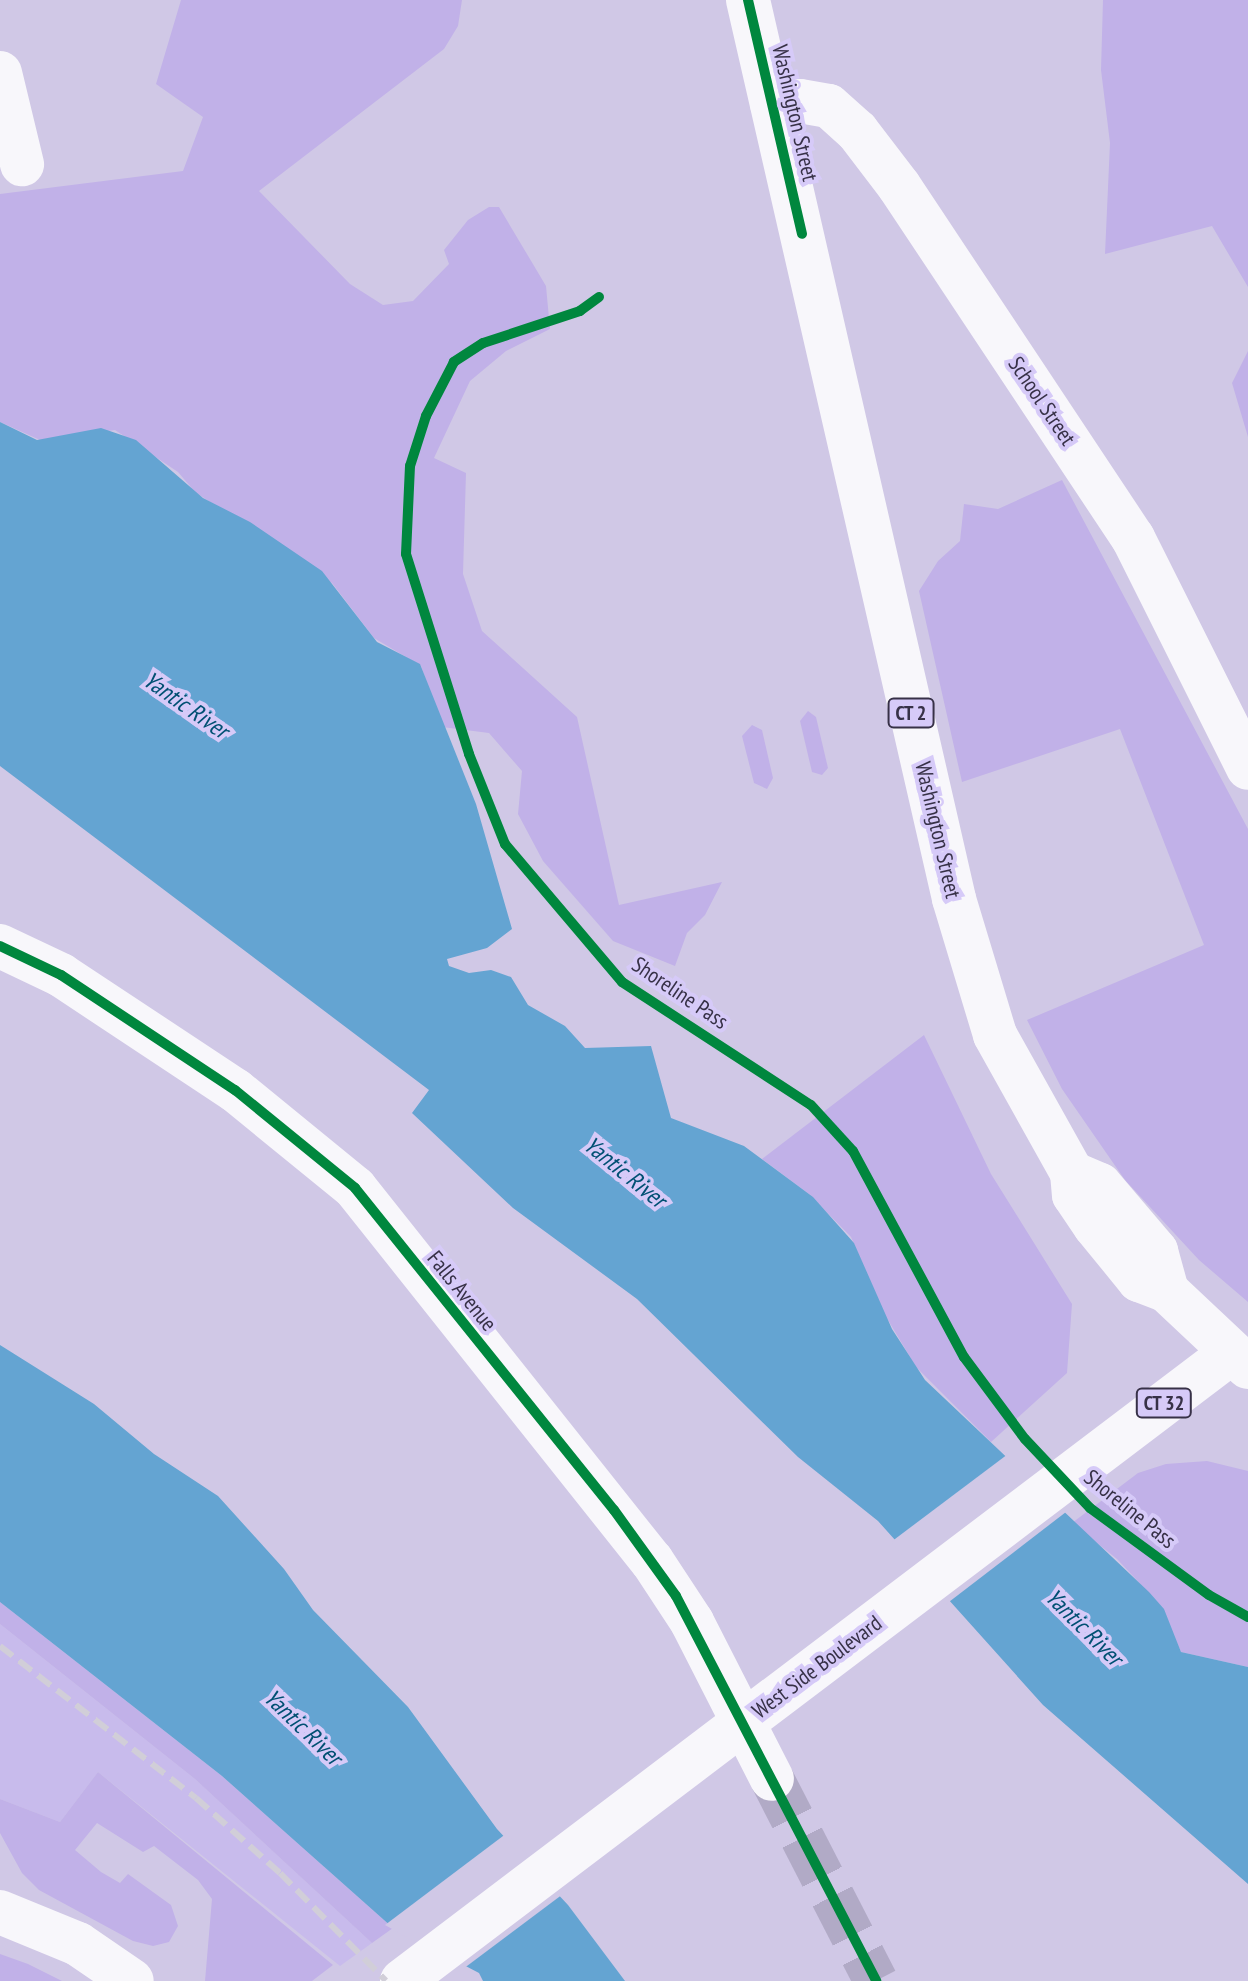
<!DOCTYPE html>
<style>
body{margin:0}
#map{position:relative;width:1248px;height:1981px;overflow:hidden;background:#d0c8e6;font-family:"PT Sans Narrow",sans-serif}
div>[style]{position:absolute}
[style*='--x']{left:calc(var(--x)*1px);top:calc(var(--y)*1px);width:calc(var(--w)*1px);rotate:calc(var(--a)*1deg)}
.built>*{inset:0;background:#c8bbec}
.green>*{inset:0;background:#c1b1e8}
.water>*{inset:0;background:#64a4d2}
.pier>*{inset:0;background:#d0c8e6}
.minor-tunnel>*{height:44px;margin-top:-22px;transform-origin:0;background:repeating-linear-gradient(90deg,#b1aac6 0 44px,transparent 0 66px)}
.minor>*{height:44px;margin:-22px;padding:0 22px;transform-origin:22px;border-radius:22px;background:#f8f7fb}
.major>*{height:44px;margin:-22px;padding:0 22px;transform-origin:22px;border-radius:22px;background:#f8f7fb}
.highway>*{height:44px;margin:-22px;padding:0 22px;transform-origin:22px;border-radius:22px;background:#f8f7fb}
.rail>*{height:6px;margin-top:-3px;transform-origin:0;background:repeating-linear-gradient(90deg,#d1ced8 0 16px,transparent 0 24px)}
.cycleway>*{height:10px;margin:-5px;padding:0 5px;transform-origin:5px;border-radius:5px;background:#00873e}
span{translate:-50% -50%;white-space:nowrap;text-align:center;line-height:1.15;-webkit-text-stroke:8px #d6caf8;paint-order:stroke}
.shield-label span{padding:2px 6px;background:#d6caf8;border:2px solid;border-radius:6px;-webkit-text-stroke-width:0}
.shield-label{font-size:20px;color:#373147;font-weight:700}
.street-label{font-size:22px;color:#373147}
.water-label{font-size:24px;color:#015073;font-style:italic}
</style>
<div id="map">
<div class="built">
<i style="clip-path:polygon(0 1624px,195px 1779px,372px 1943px,340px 1966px,98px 1772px,60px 1822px,0 1799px)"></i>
</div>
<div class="green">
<i style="clip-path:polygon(181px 0,462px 0,458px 26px,444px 49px,259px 191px,350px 284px,383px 305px,413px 301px,449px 264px,444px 250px,468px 220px,489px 207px,499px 207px,546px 286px,550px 329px,506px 351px,470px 381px,434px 458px,466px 473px,463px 574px,482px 631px,577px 717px,619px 905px,722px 882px,705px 915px,687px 933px,675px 966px,613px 941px,543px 861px,518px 814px,522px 771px,489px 733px,442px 727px,421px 666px,374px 638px,332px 583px,195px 492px,178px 472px,115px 430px,40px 440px,0 422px,0 194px,183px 171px,203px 117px,156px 84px)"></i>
<i style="clip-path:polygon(1103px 0,1248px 0,1248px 287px,1212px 226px,1105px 254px,1110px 143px,1101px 70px)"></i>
<i style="clip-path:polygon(1248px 351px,1248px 437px,1232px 383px)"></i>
<i style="clip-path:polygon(1062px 480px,1248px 829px,1248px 1302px,1199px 1260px,1125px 1180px,1062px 1089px,1027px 1020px,1204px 945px,1120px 729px,962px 782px,919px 591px,938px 561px,960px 541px,964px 504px,998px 509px)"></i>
<i style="clip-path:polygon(808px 711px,816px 717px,828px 768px,822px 775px,812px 772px,800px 721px)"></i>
<i style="clip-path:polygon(752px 725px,762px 730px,773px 778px,767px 789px,754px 783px,742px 736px)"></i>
<i style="clip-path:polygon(924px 1035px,991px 1174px,1072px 1304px,1067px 1373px,991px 1442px,916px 1367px,885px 1315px,851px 1237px,809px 1194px,762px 1159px)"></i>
<i style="clip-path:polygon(1207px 1461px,1248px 1471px,1248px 1667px,1181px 1652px,1160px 1605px,1117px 1559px,1072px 1523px,1138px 1473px,1166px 1464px)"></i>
<i style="clip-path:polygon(0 1602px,222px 1776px,393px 1928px,372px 1943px,195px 1779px,0 1624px)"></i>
<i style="clip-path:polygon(98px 1772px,333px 1965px,312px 1981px,205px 1981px,212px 1899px,198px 1880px,154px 1846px,143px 1852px,97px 1823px,75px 1850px,101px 1872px,120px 1883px,128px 1874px,171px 1905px,178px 1926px,169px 1942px,153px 1946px,133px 1941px,39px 1890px,22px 1873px,0 1833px,0 1799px,60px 1822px)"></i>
<i style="clip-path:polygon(0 1954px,28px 1964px,62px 1981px,0 1981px)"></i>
</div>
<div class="water">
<i style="clip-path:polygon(0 422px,37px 440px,101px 428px,136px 440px,203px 498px,250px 522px,322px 571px,377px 642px,420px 664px,476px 804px,512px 929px,487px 948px,447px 959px,449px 966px,469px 973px,491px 970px,511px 977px,528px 1005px,565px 1026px,585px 1048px,651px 1046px,671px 1118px,744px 1146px,813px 1197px,854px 1243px,892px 1329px,925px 1380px,1149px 1592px,1164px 1609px,1181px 1652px,1248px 1667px,1248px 1884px,1043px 1705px,878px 1521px,798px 1457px,637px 1299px,513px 1208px,412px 1113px,429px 1090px,0 766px)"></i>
<i style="clip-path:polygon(0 1345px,94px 1404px,154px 1454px,218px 1496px,284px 1569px,313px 1610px,408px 1707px,497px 1829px,568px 1905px,625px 1981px,483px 1981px,479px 1973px,393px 1928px,222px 1776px,0 1602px)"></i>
</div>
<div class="pier">
<i style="clip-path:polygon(1008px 1454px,1066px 1512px,945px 1605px,891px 1542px)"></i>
<i style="clip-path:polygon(507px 1833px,563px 1894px,463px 1969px,385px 1925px)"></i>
</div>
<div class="minor-tunnel">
<i style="--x:772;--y:1779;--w:227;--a:62.8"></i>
</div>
<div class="minor">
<i style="--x:0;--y:73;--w:94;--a:76.4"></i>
<i style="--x:772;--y:104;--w:28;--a:-6"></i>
<i style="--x:800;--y:101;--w:29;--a:10"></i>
<i style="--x:829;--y:106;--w:38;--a:42"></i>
<i style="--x:857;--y:131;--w:69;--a:52.6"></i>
<i style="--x:899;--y:186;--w:423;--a:56.4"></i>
<i style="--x:1133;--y:538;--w:257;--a:63.4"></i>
<i style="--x:0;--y:946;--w:68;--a:25.4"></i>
<i style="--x:61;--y:975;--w:209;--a:33.5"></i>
<i style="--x:235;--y:1090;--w:155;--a:39.2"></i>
<i style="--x:355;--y:1188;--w:477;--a:51.5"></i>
<i style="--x:652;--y:1561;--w:73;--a:56.7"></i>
<i style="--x:692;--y:1622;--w:176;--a:63"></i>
</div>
<div class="major">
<i style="--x:0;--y:1912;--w:84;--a:22.3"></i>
<i style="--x:78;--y:1944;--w:65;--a:34.4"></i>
<i style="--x:402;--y:1981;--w:1040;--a:-37.15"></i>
</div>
<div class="highway">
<i style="--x:748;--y:0;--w:922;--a:77.09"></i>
<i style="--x:954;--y:899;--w:142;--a:73.2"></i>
<i style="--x:995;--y:1035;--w:158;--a:60.8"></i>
<i style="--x:1072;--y:1173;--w:22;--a:85"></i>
<i style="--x:1074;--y:1195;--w:37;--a:56"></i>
<i style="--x:1095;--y:1226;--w:70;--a:50.8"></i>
<i style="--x:1139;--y:1280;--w:30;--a:21"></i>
<i style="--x:1167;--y:1291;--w:111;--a:43.2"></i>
<i style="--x:1072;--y:1173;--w:30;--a:23"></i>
<i style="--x:1100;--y:1185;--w:87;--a:49.7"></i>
<i style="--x:1156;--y:1251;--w:41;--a:74.6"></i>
</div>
<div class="rail">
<i style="--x:0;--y:1646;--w:248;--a:37.8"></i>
<i style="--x:196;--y:1798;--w:113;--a:41.8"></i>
<i style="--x:280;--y:1873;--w:151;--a:45.5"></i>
</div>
<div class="cycleway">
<i style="--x:748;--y:0;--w:240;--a:77"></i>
<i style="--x:599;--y:297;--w:24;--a:144"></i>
<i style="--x:580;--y:311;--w:102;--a:161.7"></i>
<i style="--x:483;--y:343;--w:35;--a:147"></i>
<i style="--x:454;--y:362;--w:61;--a:117.4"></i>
<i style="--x:426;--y:416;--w:52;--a:107.7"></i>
<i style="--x:410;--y:466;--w:88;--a:92.6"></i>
<i style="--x:406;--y:554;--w:210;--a:72.5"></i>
<i style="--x:469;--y:754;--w:97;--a:68.2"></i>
<i style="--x:505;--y:844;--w:181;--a:49.7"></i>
<i style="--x:622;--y:982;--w:225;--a:33.1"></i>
<i style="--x:811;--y:1105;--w:62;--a:47.6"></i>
<i style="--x:853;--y:1151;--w:234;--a:61.7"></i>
<i style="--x:964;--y:1357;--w:102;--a:53.4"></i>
<i style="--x:1025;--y:1439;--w:95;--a:46.7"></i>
<i style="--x:1090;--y:1508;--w:147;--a:36.2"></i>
<i style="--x:1209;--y:1595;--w:45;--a:29.4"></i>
<i style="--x:0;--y:946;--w:68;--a:25.4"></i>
<i style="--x:61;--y:975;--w:209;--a:33.5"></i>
<i style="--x:235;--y:1090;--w:155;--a:39.2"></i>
<i style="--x:355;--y:1188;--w:413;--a:51.2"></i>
<i style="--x:614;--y:1510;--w:106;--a:54.2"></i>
<i style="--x:676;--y:1596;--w:434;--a:62.5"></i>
</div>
<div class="shield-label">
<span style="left:911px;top:713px">CT 2</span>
<span style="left:1164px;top:1403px">CT 32</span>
</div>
<div class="street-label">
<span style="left:795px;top:113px;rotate:77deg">Washington Street</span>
<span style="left:1042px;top:401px;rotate:56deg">School Street</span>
<span style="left:938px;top:830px;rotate:77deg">Washington Street</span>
<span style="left:680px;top:993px;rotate:34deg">Shoreline Pass</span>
<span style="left:462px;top:1291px;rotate:51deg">Falls Avenue</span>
<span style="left:1130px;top:1509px;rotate:39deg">Shoreline Pass</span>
<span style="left:817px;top:1667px;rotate:-37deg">West Side Boulevard</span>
</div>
<div class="water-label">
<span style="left:186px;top:705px;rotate:35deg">Yantic River</span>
<span style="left:625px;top:1172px;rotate:39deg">Yantic River</span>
<span style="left:1084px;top:1627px;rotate:45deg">Yantic River</span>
<span style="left:303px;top:1727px;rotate:44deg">Yantic River</span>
</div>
</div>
